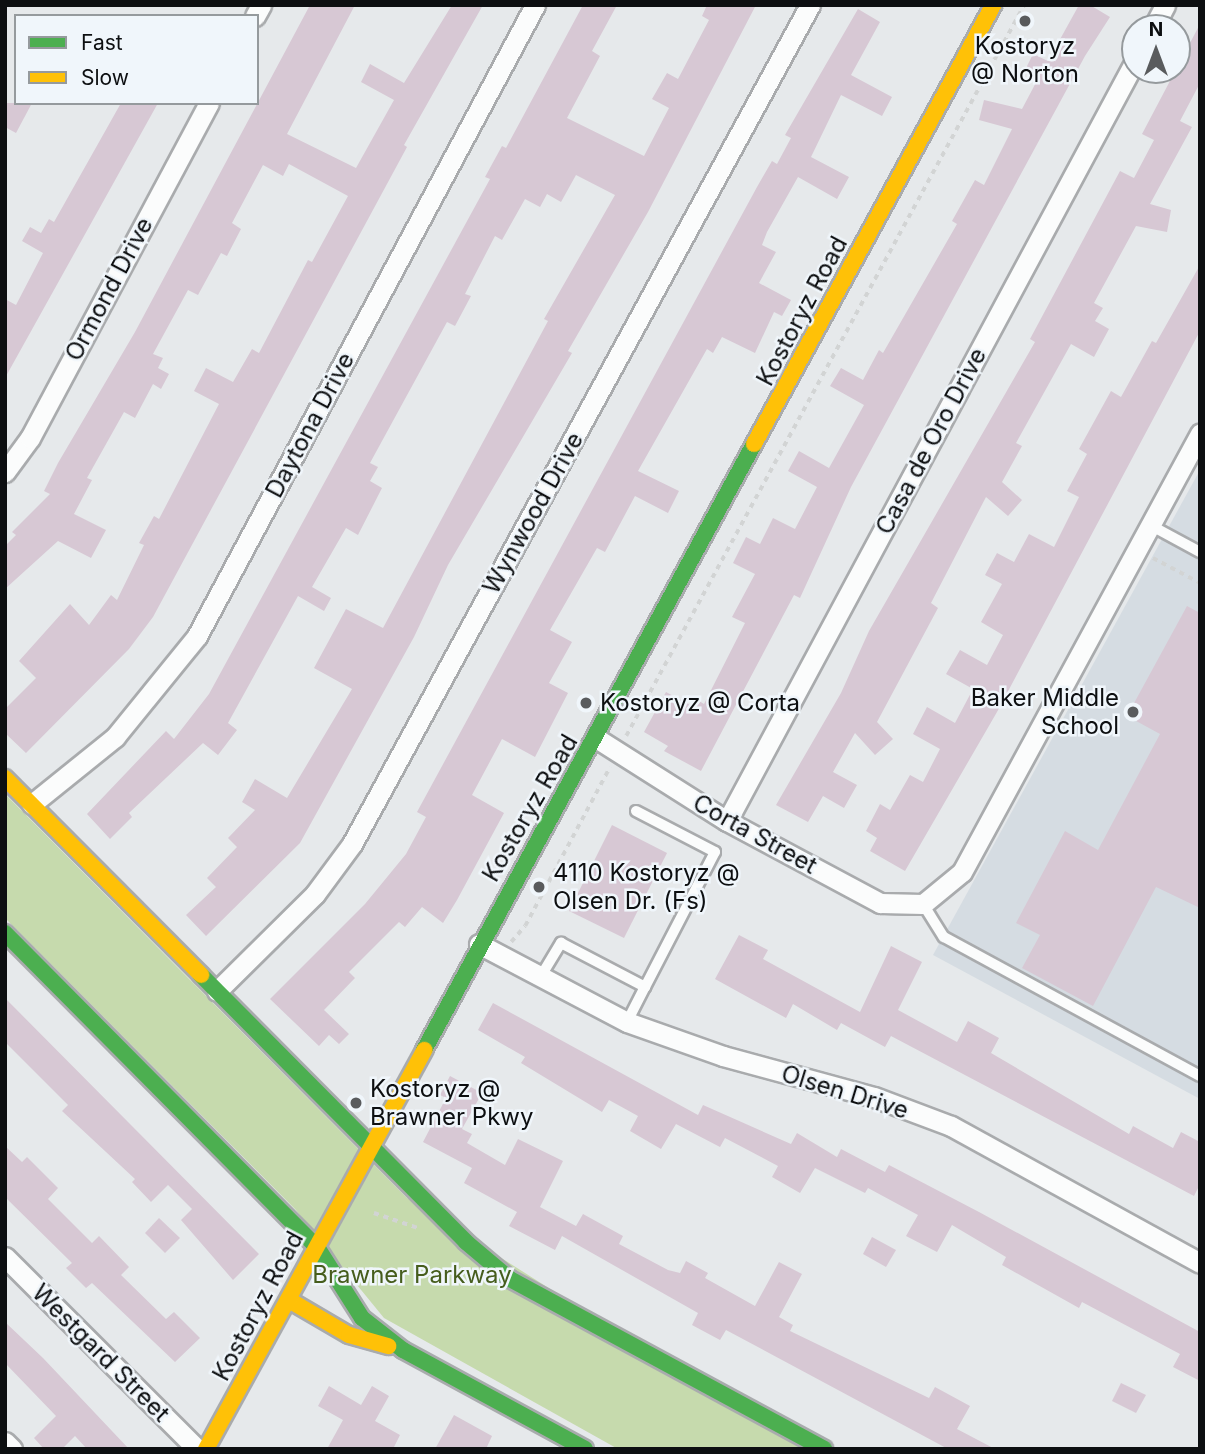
<!DOCTYPE html>
<style>
body{margin:0}
#map{position:relative;width:1205px;height:1454px;overflow:hidden;background:#e6e9eb;font-family:Inter,sans-serif}
div>[style]{position:absolute}
[style*='--x']{left:calc(var(--x)*1px);top:calc(var(--y)*1px);width:calc(var(--w)*1px);rotate:calc(var(--a)*1deg)}
.built>*{inset:0;background:#d5dce2}
.green>*{inset:0;background:#c6daad}
.building>*{inset:0;background:#d7c8d4}
.path>*{height:3.5px;margin-top:-1.75px;transform-origin:0;background:repeating-linear-gradient(90deg,#d2d4d4 0 5px,transparent 0 10px)}
.roads{filter:drop-shadow(2px 0 #a9abad) drop-shadow(-2px 0 #a9abad) drop-shadow(0 2px #a9abad) drop-shadow(0 -2px #a9abad)}
.lane>*{height:10px;margin:-5px;padding:0 5px;transform-origin:5px;border-radius:5px;background:#fbfcfc}
.street>*{height:19px;margin:-9.5px;padding:0 9.5px;transform-origin:9.5px;border-radius:9.5px;background:#fbfcfc}
.fast>*{height:16px;margin:-8px;padding:0 8px;transform-origin:8px;border-radius:8px;background:#4caf50}
.slow>*{height:16px;margin:-8px;padding:0 8px;transform-origin:8px;border-radius:8px;background:#ffc107}
.dots>*{width:19px;height:19px;translate:-50% -50%;box-sizing:border-box;border:4px solid #f0f6fb;border-radius:50%}
span{translate:-50% -50%;white-space:nowrap;text-align:center;line-height:1.15;-webkit-text-stroke:5px #f0f6fb;paint-order:stroke}
.poi-label{font-size:24px;color:#0d0f11}
.right{translate:-100% -50%;text-align:right}
.left{translate:0 -50%;text-align:left}
.street-label{font-size:24px;color:#0d0f11}
.park-label{font-size:24px;color:#465d1d}
.frame{position:absolute;inset:0;border:7px solid #0d0f11;pointer-events:none}
.legend{position:absolute;left:14px;top:14px;width:245px;height:91px;box-sizing:border-box;background:#f0f6fb;border:2px solid #959a9d;margin:0;padding:9px 12px;list-style:none;font-size:21px;color:#0d0f11}
.legend li{display:flex;align-items:center;gap:14px;height:35px}
.legend b{width:35px;border:2px solid #959a9d}
.north{position:absolute;left:1121px;top:14px;width:70px;height:70px;box-sizing:border-box;background:#f0f6fb;border:2px solid #959a9d;border-radius:50%;rotate:0deg;font-size:19px;font-weight:700;line-height:28px;text-align:center;color:#0d0f11}
.north::after{content:'';display:block;margin:auto;width:24px;height:32px;background:#595b5d;clip-path:polygon(50% 0,100% 100%,50% 72%,0 100%)}
</style>
<div id="map">
<div class="built">
<i style="clip-path:polygon(1200px 470px,1200px 1099px,933px 955px)"></i>
</div>
<div class="green">
<i style="clip-path:polygon(5px 794px,407px 1198px,802px 1449px,618px 1449px,384px 1318px,295px 1209px,5px 918px)"></i>
</div>
<div class="building">
<i style="clip-path:polygon(310px 5px,355px 5px,287px 134px,356px 168px,394px 100px,361px 82px,370px 64px,404px 83px,452px 5px,483px 5px,404px 145px,407px 147px,153px 617px,129px 649px,26px 753px,5px 733px,5px 709px,36px 678px,19px 661px,70px 604px,89px 625px,111px 595px,117px 600px,144px 545px,139px 543px,154px 516px,159px 519px,219px 404px,194px 391px,206px 368px,233px 382px,252px 349px,259px 353px,308px 260px,312px 262px,348px 196px,289px 164px,283px 176px,263px 165px,232px 223px,241px 229px,227px 256px,221px 253px,198px 295px,188px 290px,153px 354px,163px 358px,158px 368px,169px 374px,161px 389px,153px 384px,135px 418px,124px 412px,87px 478px,92px 480px,74px 514px,106px 530px,91px 558px,58px 541px,5px 589px,5px 546px,16px 535px,12px 532px,50px 494px,44px 491px,58px 463px,135px 332px)"></i>
<i style="clip-path:polygon(583px 5px,617px 5px,592px 51px,600px 56px,567px 118px,644px 156px,669px 108px,652px 99px,667px 73px,678px 79px,709px 20px,702px 16px,707px 5px,756px 5px,648px 212px,568px 351px,572px 353px,448px 565px,414px 637px,300px 843px,206px 936px,186px 915px,216px 887px,207px 878px,237px 847px,228px 838px,255px 810px,242px 802px,255px 779px,287px 798px,352px 689px,314px 668px,346px 609px,383px 628px,548px 321px,544px 319px,615px 195px,576px 175px,561px 202px,547px 194px,540px 207px,525px 199px,502px 240px,495px 236px,465px 294px,471px 296px,455px 326px,447px 322px,370px 463px,378px 467px,370px 481px,382px 488px,358px 535px,346px 528px,312px 587px,331px 598px,324px 611px,298px 596px,228px 723px,237px 730px,218px 755px,203px 743px,129px 813px,132px 817px,110px 839px,87px 814px,166px 731px,174px 739px,209px 694px,490px 179px,485px 177px,502px 146px,506px 148px)"></i>
<i style="clip-path:polygon(1079px 5px,1090px 5px,1110px 17px,1085px 56px,851px 487px,800px 598px,794px 595px,701px 771px,664px 751px,668px 746px,644px 732px,666px 692px,690px 705px,694px 698px,704px 704px,745px 623px,732px 617px,755px 574px,733px 563px,746px 537px,760px 544px,773px 518px,795px 529px,817px 487px,788px 471px,799px 451px,829px 468px,864px 405px,830px 386px,841px 368px,863px 380px,879px 350px,883px 353px,957px 224px,952px 221px,975px 180px,984px 185px,1012px 129px,979px 120px,984px 100px,1022px 109px,1040px 75px,1026px 68px,1033px 54px,1048px 61px)"></i>
<i style="clip-path:polygon(858px 9px,880px 22px,851px 75px,892px 97px,882px 116px,841px 95px,811px 157px,849px 177px,837px 199px,798px 177px,767px 232px,762px 245px,776px 252px,759px 283px,791px 300px,782px 316px,774px 312px,755px 353px,722px 337px,713px 353px,707px 349px,638px 471px,679px 491px,668px 513px,635px 496px,605px 552px,597px 548px,550px 630px,572px 642px,549px 683px,568px 693px,535px 757px,502px 739px,472px 795px,504px 813px,457px 900px,443px 923px,422px 907px,405px 927px,399px 922px,349px 972px,355px 978px,324px 1010px,349px 1034px,339px 1044px,329px 1035px,319px 1046px,270px 999px,365px 904px,406px 854px,426px 817px,417px 812px,757px 187px,772px 161px,777px 164px,791px 138px,785px 135px)"></i>
<i style="clip-path:polygon(1200px 24px,1200px 83px,1180px 121px,1192px 127px,1150px 204px,1171px 210px,1167px 232px,1136px 226px,1094px 303px,1103px 308px,1095px 321px,1109px 329px,1094px 357px,1071px 344px,1016px 443px,1022px 446px,1002px 482px,1022px 500px,1008px 516px,986px 497px,931px 603px,938px 608px,877px 722px,893px 739px,875px 755px,855px 733px,833px 772px,857px 785px,844px 808px,823px 796px,808px 822px,776px 805px,841px 693px,869px 631px,1035px 342px,1030px 339px,1120px 171px,1134px 178px,1154px 140px,1142px 134px)"></i>
<i style="clip-path:polygon(5px 103px,32px 103px,16px 133px,5px 127px)"></i>
<i style="clip-path:polygon(121px 103px,158px 103px,5px 378px,5px 299px,16px 305px,43px 253px,22px 241px,30px 227px,41px 233px,49px 219px,54px 222px)"></i>
<i style="clip-path:polygon(1200px 265px,1200px 331px,997px 712px,905px 871px,870px 851px,877px 838px,866px 831px,880px 804px,890px 810px,910px 775px,923px 782px,940px 749px,913px 734px,927px 707px,955px 723px,973px 689px,946px 674px,960px 650px,987px 665px,1003px 635px,981px 622px,1002px 584px,985px 575px,997px 553px,1014px 562px,1029px 534px,1054px 547px,1079px 497px,1067px 491px,1087px 454px,1079px 449px,1111px 391px,1121px 397px,1152px 341px,1156px 343px)"></i>
<i style="clip-path:polygon(1187px 606px,1200px 613px,1200px 908px,1156px 887px,1093px 1006px,1022px 968px,1040px 935px,1016px 923px,1065px 831px,1098px 850px,1160px 734px,1127px 716px)"></i>
<i style="clip-path:polygon(612px 825px,667px 853px,624px 938px,569px 911px)"></i>
<i style="clip-path:polygon(739px 935px,768px 950px,763px 959px,860px 1012px,891px 946px,922px 962px,898px 1010px,957px 1042px,968px 1021px,999px 1038px,991px 1053px,1129px 1134px,1133px 1126px,1173px 1148px,1181px 1132px,1200px 1142px,1200px 1184px,1194px 1196px,891px 1036px,885px 1047px,841px 1023px,837px 1030px,793px 1004px,786px 1018px,715px 979px)"></i>
<i style="clip-path:polygon(5px 998px,259px 1254px,233px 1280px,181px 1220px,192px 1209px,168px 1185px,151px 1202px,132px 1182px,135px 1179px,62px 1111px,68px 1105px,5px 1042px)"></i>
<i style="clip-path:polygon(493px 1003px,698px 1115px,703px 1105px,791px 1144px,797px 1133px,837px 1157px,841px 1149px,885px 1172px,889px 1165px,979px 1212px,1200px 1332px,1200px 1381px,1173px 1367px,1180px 1354px,1082px 1302px,1079px 1308px,1002px 1265px,1006px 1257px,952px 1225px,937px 1252px,906px 1236px,918px 1215px,868px 1188px,865px 1193px,815px 1168px,800px 1193px,772px 1177px,778px 1166px,725px 1138px,720px 1147px,676px 1124px,661px 1149px,630px 1131px,638px 1116px,609px 1100px,602px 1112px,521px 1063px,525px 1057px,478px 1030px)"></i>
<i style="clip-path:polygon(450px 1076px,482px 1093px,462px 1129px,472px 1134px,467px 1143px,505px 1165px,518px 1139px,563px 1161px,540px 1207px,576px 1226px,583px 1214px,623px 1236px,619px 1244px,668px 1270px,680px 1273px,686px 1261px,708px 1273px,705px 1278px,755px 1306px,779px 1262px,802px 1274px,779px 1317px,793px 1325px,790px 1331px,929px 1398px,935px 1387px,970px 1406px,957px 1429px,995px 1449px,948px 1449px,726px 1330px,720px 1340px,692px 1325px,698px 1313px,562px 1236px,555px 1250px,509px 1226px,517px 1212px,464px 1183px,472px 1168px,423px 1142px,446px 1098px,440px 1095px)"></i>
<i style="clip-path:polygon(5px 1146px,22px 1162px,27px 1157px,58px 1188px,48px 1199px,92px 1243px,99px 1236px,129px 1267px,121px 1275px,166px 1319px,174px 1312px,200px 1338px,175px 1362px,92px 1283px,86px 1288px,66px 1268px,72px 1263px,5px 1197px)"></i>
<i style="clip-path:polygon(159px 1218px,180px 1238px,165px 1253px,145px 1233px)"></i>
<i style="clip-path:polygon(872px 1237px,896px 1250px,886px 1267px,863px 1254px)"></i>
<i style="clip-path:polygon(5px 1322px,43px 1358px,129px 1449px,87px 1449px,75px 1436px,62px 1449px,44px 1449px,34px 1438px,56px 1416px,5px 1363px)"></i>
<i style="clip-path:polygon(1121px 1383px,1146px 1395px,1136px 1413px,1112px 1401px)"></i>
<i style="clip-path:polygon(329px 1386px,361px 1405px,372px 1386px,389px 1396px,375px 1421px,400px 1435px,393px 1449px,327px 1449px,343px 1420px,318px 1406px)"></i>
<i style="clip-path:polygon(454px 1415px,492px 1436px,486px 1449px,435px 1449px)"></i>
</div>
<div class="path">
<i style="--x:1153;--y:558;--w:53;--a:28"></i>
<i style="--x:626;--y:736;--w:832;--a:-61.43"></i>
<i style="--x:511;--y:942;--w:21;--a:-49"></i>
<i style="--x:525;--y:926;--w:180;--a:-61.9"></i>
<i style="--x:374;--y:1213;--w:46;--a:18.8"></i>
</div>
<div class="roads">
<div class="lane">
<i style="--x:1150;--y:525;--w:57;--a:28.4"></i>
<i style="--x:923;--y:904;--w:39;--a:58"></i>
<i style="--x:944;--y:937;--w:291;--a:28.5"></i>
<i style="--x:541;--y:976;--w:39;--a:-59"></i>
<i style="--x:561;--y:943;--w:95;--a:27.6"></i>
<i style="--x:645;--y:987;--w:152;--a:-62.6"></i>
<i style="--x:715;--y:852;--w:89;--a:-152.6"></i>
<i style="--x:627;--y:1022;--w:39;--a:-63"></i>
</div>
<div class="street">
<i style="--x:255;--y:16;--w:13;--a:-61"></i>
<i style="--x:1153;--y:28;--w:26;--a:-62"></i>
<i style="--x:5;--y:472;--w:42;--a:-53.7"></i>
<i style="--x:30;--y:438;--w:380;--a:-61.9"></i>
<i style="--x:596;--y:738;--w:155;--a:32.4"></i>
<i style="--x:727;--y:821;--w:174;--a:28.2"></i>
<i style="--x:880;--y:903;--w:43;--a:1.3"></i>
<i style="--x:923;--y:904;--w:50;--a:-39.4"></i>
<i style="--x:962;--y:872;--w:499;--a:-61.5"></i>
<i style="--x:32;--y:804;--w:107;--a:-38.9"></i>
<i style="--x:115;--y:737;--w:130;--a:-50.9"></i>
<i style="--x:197;--y:636;--w:716;--a:-61.82"></i>
<i style="--x:727;--y:821;--w:863;--a:-61.77"></i>
<i style="--x:479;--y:944;--w:167;--a:27.8"></i>
<i style="--x:627;--y:1022;--w:102;--a:19.5"></i>
<i style="--x:723;--y:1056;--w:156;--a:15.2"></i>
<i style="--x:874;--y:1097;--w:82;--a:20.6"></i>
<i style="--x:951;--y:1126;--w:284;--a:28.8"></i>
<i style="--x:217;--y:991;--w:138;--a:-44.7"></i>
<i style="--x:315;--y:894;--w:62;--a:-53.5"></i>
<i style="--x:352;--y:844;--w:956;--a:-61.37"></i>
<i style="--x:5;--y:1257;--w:272;--a:45"></i>
<i style="--x:5;--y:1442;--w:10;--a:45"></i>
</div>
<div class="fast">
<i style="--x:5;--y:933;--w:443;--a:45.2"></i>
<i style="--x:317;--y:1247;--w:84;--a:57.6"></i>
<i style="--x:362;--y:1318;--w:52;--a:38"></i>
<i style="--x:403;--y:1350;--w:207;--a:28.5"></i>
<i style="--x:201;--y:975;--w:376;--a:45.2"></i>
<i style="--x:466;--y:1242;--w:57;--a:40.1"></i>
<i style="--x:510;--y:1279;--w:357;--a:28.4"></i>
<i style="--x:424;--y:1050;--w:690;--a:-61.43"></i>
</div>
<div class="slow">
<i style="--x:754;--y:444;--w:500;--a:-61.4"></i>
<i style="--x:5;--y:778;--w:278;--a:45.1"></i>
<i style="--x:289;--y:1300;--w:69;--a:30.3"></i>
<i style="--x:349;--y:1335;--w:41;--a:15.8"></i>
<i style="--x:206;--y:1449;--w:455;--a:-61.3"></i>
</div>
</div>
<div class="dots">
<i style="left:1025px;top:21px;background:#595b5d"></i>
<i style="left:586px;top:703px;background:#595b5d"></i>
<i style="left:1133px;top:712px;background:#595b5d"></i>
<i style="left:539px;top:887px;background:#595b5d"></i>
<i style="left:356px;top:1103px;background:#595b5d"></i>
</div>
<div class="poi-label">
<span style="left:1025px;top:60px">Kostoryz<br>@ Norton</span>
<span class="right" style="left:1119px;top:712px">Baker Middle<br>School</span>
<span class="left" style="left:600px;top:703px">Kostoryz @ Corta</span>
<span class="left" style="left:553px;top:887px">4110 Kostoryz @<br>Olsen Dr. (Fs)</span>
<span class="left" style="left:370px;top:1103px">Kostoryz @<br>Brawner Pkwy</span>
</div>
<div class="street-label">
<span style="left:109px;top:289px;rotate:-62deg">Ormond Drive</span>
<span style="left:802px;top:311px;rotate:-62deg">Kostoryz Road</span>
<span style="left:310px;top:425px;rotate:-62deg">Daytona Drive</span>
<span style="left:931px;top:441px;rotate:-62deg">Casa de Oro Drive</span>
<span style="left:533px;top:513px;rotate:-61deg">Wynwood Drive</span>
<span style="left:530px;top:808px;rotate:-60deg">Kostoryz Road</span>
<span style="left:755px;top:834px;rotate:29deg">Corta Street</span>
<span style="left:845px;top:1092px;rotate:17deg">Olsen Drive</span>
<span style="left:258px;top:1306px;rotate:-62deg">Kostoryz Road</span>
<span style="left:101px;top:1353px;rotate:45deg">Westgard Street</span>
</div>
<div class="park-label">
<span style="left:412px;top:1275px">Brawner Parkway</span>
</div>
<div class="frame"></div>
<ul class="legend">
<li><b style="height:9px;background:#4caf50"></b>Fast</li>
<li><b style="height:9px;background:#ffc107"></b>Slow</li>
</ul>
<div class="north">N</div>
</div>
